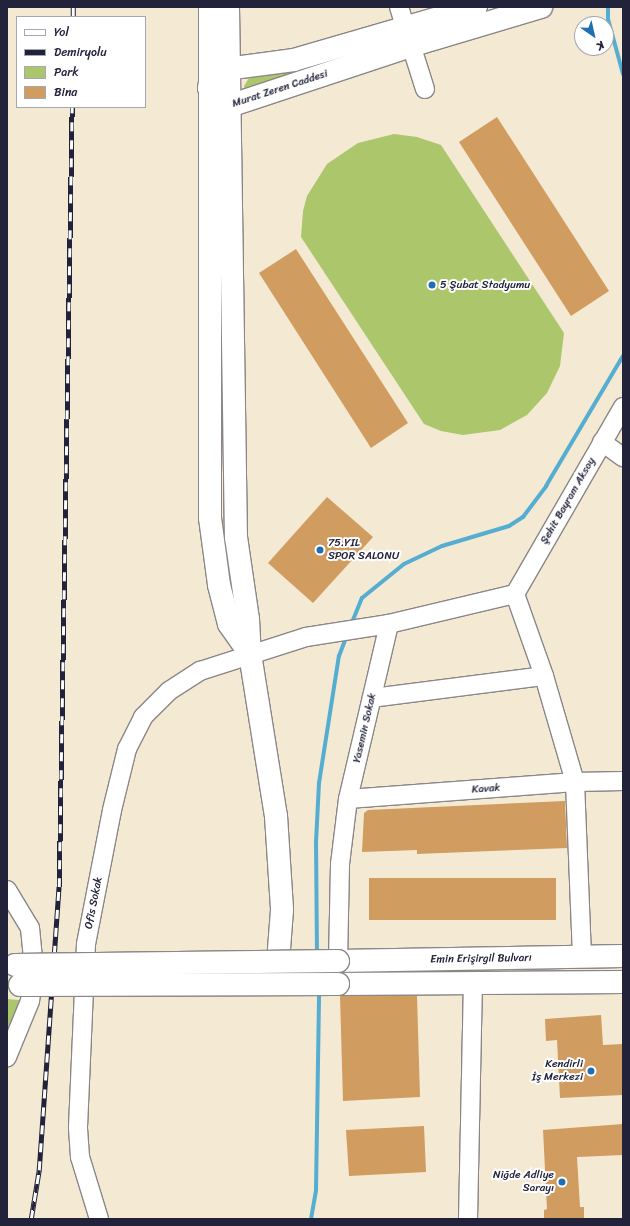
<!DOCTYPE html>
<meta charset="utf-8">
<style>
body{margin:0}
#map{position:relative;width:630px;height:1226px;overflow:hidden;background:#f4e9d3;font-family:Sriracha,sans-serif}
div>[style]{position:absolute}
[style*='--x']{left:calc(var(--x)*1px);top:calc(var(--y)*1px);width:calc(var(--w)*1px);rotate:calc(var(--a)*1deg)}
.green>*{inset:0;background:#acc66c}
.stream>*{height:4px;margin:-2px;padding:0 2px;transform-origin:2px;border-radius:2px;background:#55add2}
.building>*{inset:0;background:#d09c60}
.roads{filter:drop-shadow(1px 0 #8b8687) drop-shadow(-1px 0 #8b8687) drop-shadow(0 1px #8b8687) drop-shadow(0 -1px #8b8687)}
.minor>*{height:18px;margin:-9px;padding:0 9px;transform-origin:9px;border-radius:9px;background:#fff}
.major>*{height:22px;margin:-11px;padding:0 11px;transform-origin:11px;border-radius:11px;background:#fff}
.rail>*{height:4.5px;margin-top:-2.25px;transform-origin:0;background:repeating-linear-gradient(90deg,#fff 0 9px,#22223b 0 18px);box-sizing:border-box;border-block:1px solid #22223b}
.bridges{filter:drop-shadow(1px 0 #8b8687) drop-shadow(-1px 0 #8b8687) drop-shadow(0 1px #8b8687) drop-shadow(0 -1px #8b8687)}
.major-bridge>*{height:22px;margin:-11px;padding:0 11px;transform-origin:11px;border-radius:11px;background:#fff}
.dots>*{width:11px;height:11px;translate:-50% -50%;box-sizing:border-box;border:2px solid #fff;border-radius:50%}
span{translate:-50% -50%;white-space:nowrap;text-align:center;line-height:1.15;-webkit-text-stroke:4px #fff;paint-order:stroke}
.street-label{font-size:11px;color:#22223b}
.poi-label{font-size:11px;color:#22223b}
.left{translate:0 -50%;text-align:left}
.right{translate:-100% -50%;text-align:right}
.frame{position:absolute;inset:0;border:8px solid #22223b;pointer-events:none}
.legend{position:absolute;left:16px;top:16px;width:130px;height:92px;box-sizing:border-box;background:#fff;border:1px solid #a7a7b1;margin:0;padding:5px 7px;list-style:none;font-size:12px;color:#22223b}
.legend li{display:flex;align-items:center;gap:8px;height:20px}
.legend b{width:20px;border:1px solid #a7a7b1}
.north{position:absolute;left:574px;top:16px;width:40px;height:40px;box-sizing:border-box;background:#fff;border:1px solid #a7a7b1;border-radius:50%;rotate:146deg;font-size:11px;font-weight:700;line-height:16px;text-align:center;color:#22223b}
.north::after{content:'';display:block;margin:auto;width:14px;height:18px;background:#1f6fb2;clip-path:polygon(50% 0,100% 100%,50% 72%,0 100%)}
</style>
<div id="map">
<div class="green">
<i style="clip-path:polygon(388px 42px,246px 94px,244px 86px,249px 78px,297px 70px)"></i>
<i style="clip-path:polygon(394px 134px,417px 137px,441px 145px,564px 333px,560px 366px,547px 393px,527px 415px,500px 430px,463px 435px,441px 431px,424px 424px,301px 237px,303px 211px,307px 196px,327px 164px,358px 143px)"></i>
<i style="clip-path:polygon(7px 999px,19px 1000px,22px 1008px,7px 1038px)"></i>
</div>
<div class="stream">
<i style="--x:608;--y:7;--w:12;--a:90"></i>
<i style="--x:608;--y:19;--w:57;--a:74.7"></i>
<i style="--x:351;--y:625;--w:29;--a:-68"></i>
<i style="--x:362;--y:598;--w:54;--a:-39"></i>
<i style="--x:404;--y:564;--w:42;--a:-25.3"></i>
<i style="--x:442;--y:546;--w:70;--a:-16.6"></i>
<i style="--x:509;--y:526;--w:17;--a:-33"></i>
<i style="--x:523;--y:517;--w:39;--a:-53"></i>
<i style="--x:546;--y:486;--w:151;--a:-59.4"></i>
<i style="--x:317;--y:955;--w:113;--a:-90.5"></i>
<i style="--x:316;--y:842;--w:59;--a:-87.1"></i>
<i style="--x:319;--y:783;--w:129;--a:-81.1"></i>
<i style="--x:339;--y:656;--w:22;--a:-69"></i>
<i style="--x:311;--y:1219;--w:29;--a:-80"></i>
<i style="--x:316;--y:1190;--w:200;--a:-89.1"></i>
</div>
<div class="building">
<i style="clip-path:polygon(497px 117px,609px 291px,571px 316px,459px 142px)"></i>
<i style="clip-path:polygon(296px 249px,408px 423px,371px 448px,259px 273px)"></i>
<i style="clip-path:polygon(327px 497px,373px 537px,313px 603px,268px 563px)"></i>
<i style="clip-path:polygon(565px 801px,567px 848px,417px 854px,417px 850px,362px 852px,364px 813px,368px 810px)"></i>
<i style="clip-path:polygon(369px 878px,556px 878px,556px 920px,369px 920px)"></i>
<i style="clip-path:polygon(340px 996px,417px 996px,420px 1097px,343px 1101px)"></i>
<i style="clip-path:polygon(601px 1015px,603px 1045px,623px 1044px,623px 1095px,560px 1098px,557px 1040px,546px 1041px,545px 1019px)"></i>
<i style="clip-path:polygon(623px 1124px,623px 1155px,577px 1157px,580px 1207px,584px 1207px,584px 1219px,544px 1219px,544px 1210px,547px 1209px,543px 1130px)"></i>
<i style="clip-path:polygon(424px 1126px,426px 1172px,349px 1176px,346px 1130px)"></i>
</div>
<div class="roads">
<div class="minor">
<i style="--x:399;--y:7;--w:86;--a:72.4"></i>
<i style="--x:602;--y:442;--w:26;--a:36"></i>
<i style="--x:515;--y:594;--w:87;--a:70.5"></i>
<i style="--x:544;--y:676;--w:110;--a:73.7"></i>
<i style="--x:575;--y:782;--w:176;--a:87.7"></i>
<i style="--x:515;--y:594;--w:216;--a:-60"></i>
<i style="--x:372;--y:698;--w:173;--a:-7.3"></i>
<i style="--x:348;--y:799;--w:228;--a:-4.3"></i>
<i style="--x:575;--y:782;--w:48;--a:-1.2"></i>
<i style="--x:7;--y:890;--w:44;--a:58.8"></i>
<i style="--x:30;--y:928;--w:41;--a:84.4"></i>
<i style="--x:34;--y:969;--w:32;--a:97"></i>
<i style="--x:30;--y:1001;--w:61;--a:112.3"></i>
<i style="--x:338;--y:961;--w:97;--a:-88.8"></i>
<i style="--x:340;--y:864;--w:65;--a:-83"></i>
<i style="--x:348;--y:799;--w:180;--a:-76.8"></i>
<i style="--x:389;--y:624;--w:130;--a:-13.4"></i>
<i style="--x:99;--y:1219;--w:65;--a:-107"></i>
<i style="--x:80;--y:1157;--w:30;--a:-94"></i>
<i style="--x:78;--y:1127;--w:183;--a:-87.5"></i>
<i style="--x:86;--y:944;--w:136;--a:-79"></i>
<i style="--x:112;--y:810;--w:63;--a:-76.2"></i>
<i style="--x:127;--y:749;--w:36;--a:-63"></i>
<i style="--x:143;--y:717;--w:37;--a:-45"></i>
<i style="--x:169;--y:691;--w:37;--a:-33"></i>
<i style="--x:200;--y:671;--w:111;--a:-17.8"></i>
<i style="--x:306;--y:637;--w:84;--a:-8.9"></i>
<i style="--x:468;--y:1219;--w:236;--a:-88.8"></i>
</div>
<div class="major">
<i style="--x:210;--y:7;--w:511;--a:90"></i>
<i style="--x:210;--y:518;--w:68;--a:82.3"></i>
<i style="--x:219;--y:585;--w:40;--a:75.6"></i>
<i style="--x:229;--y:624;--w:37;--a:55"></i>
<i style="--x:228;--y:7;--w:530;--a:89.14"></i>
<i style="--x:236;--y:537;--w:83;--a:81.7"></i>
<i style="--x:248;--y:619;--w:35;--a:87"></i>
<i style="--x:250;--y:654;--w:164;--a:80.9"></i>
<i style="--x:276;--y:816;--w:94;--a:86.3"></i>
<i style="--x:282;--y:910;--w:52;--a:94.4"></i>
<i style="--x:476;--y:7;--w:190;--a:163.8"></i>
<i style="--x:294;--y:60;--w:77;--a:172.5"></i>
<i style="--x:218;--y:70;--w:9;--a:139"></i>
<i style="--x:211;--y:76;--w:12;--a:99"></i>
<i style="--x:209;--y:88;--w:16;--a:60"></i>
<i style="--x:217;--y:102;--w:13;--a:18"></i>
<i style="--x:229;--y:106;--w:191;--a:-18.3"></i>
<i style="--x:410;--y:46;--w:137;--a:-16.6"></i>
<i style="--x:338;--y:961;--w:285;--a:-1"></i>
<i style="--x:338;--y:984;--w:285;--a:-0.4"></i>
</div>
</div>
<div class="rail">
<i style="--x:73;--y:17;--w:10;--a:-90"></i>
<i style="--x:31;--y:1219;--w:50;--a:-80.7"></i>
<i style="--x:39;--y:1170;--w:284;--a:-86"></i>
<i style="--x:59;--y:887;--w:780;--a:-89.05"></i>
</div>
<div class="bridges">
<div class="major-bridge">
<i style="--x:15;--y:965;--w:323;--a:-0.7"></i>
<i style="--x:20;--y:985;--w:318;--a:-0.2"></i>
</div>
</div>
<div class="dots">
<i style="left:432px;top:285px;background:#1f6fb2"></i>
<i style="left:320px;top:550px;background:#1f6fb2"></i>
<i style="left:591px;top:1071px;background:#1f6fb2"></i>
<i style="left:562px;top:1182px;background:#1f6fb2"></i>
</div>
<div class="street-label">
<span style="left:280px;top:89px;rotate:-18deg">Murat Zeren Caddesi</span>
<span style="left:568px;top:501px;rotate:-60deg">Şehit Bayram Aksoy</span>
<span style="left:365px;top:728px;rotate:-77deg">Yasemin Sokak</span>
<span style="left:486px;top:789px;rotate:-4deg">Kavak</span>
<span style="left:94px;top:903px;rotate:-79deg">Ofis Sokak</span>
<span style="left:481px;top:959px;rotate:-1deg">Emin Erişirgil Bulvarı</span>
</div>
<div class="poi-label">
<span class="left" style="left:440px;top:285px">5 Şubat Stadyumu</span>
<span class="left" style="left:328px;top:550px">75.YIL<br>SPOR SALONU</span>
<span class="right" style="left:583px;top:1071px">Kendirli<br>İş Merkezi</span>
<span class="right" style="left:554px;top:1182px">Niğde Adliye<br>Sarayı</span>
</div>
<div class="frame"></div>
<ul class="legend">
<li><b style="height:5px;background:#fff"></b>Yol</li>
<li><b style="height:5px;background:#22223b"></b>Demiryolu</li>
<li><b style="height:11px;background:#acc66c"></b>Park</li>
<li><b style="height:11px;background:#d09c60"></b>Bina</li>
</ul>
<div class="north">K</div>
</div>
